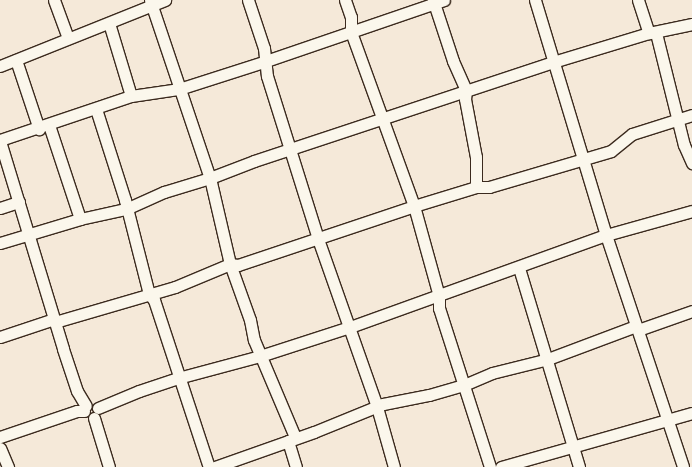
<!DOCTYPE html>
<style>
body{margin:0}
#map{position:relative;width:692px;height:467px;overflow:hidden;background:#f5e9d9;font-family:"Shantell Sans",sans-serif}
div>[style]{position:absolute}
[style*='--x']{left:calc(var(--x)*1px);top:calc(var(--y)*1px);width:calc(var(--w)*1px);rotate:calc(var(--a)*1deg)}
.roads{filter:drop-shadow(1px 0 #3b2a1e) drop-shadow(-1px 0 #3b2a1e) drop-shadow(0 1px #3b2a1e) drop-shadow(0 -1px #3b2a1e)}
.minor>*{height:11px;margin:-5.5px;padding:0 5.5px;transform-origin:5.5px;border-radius:5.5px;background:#fbf7ec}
span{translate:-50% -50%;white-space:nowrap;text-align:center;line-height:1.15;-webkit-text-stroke:4px #fbf7ec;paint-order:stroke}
</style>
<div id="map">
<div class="roads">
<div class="minor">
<i style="--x:54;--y:0;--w:40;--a:69.8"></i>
<i style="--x:150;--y:0;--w:188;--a:71.4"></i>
<i style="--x:210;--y:178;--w:88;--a:76.9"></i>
<i style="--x:230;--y:264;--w:59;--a:70.3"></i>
<i style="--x:250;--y:320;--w:20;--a:79"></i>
<i style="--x:254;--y:340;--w:105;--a:67.1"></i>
<i style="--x:248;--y:0;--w:51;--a:71.6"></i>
<i style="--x:264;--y:48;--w:28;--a:84"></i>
<i style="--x:267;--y:76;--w:171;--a:72.6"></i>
<i style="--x:318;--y:239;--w:178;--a:70.6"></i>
<i style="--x:377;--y:407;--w:62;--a:74.2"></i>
<i style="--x:345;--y:0;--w:18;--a:71"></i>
<i style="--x:351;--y:17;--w:15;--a:90"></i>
<i style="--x:351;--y:32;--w:185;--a:70.1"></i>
<i style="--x:414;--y:206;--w:93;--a:74.5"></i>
<i style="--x:439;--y:296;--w:12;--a:90"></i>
<i style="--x:439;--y:308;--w:167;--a:72.2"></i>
<i style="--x:433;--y:0;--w:64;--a:71.8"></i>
<i style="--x:453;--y:61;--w:32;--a:66"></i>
<i style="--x:466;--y:90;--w:9;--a:96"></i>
<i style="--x:465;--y:99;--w:59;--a:79.3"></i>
<i style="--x:476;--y:157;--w:30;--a:90"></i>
<i style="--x:535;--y:0;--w:245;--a:73.2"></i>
<i style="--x:606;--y:235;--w:244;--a:71.6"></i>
<i style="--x:638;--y:0;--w:35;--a:72"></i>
<i style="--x:109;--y:23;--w:76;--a:73.2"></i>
<i style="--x:656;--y:33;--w:115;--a:76"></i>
<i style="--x:684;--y:145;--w:20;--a:66"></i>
<i style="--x:16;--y:60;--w:73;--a:71.6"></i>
<i style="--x:0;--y:66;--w:178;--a:-21.8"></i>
<i style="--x:96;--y:109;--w:96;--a:72.3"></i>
<i style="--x:125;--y:200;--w:97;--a:75.7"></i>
<i style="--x:149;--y:294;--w:8;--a:50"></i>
<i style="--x:154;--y:300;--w:176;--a:71.8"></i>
<i style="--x:49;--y:125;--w:99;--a:71.7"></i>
<i style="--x:0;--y:140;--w:138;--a:-18.6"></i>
<i style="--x:131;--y:96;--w:49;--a:-8.3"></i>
<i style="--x:179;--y:89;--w:91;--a:-17.8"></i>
<i style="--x:266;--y:61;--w:188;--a:-18.9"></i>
<i style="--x:0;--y:141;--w:217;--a:73.1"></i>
<i style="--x:63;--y:349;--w:44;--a:71.6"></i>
<i style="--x:77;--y:391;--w:17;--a:59"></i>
<i style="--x:0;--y:208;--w:20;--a:-18"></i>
<i style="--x:0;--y:243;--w:84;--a:-16.7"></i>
<i style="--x:80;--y:219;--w:47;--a:-12.3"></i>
<i style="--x:126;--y:209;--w:42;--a:-24.1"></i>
<i style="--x:164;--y:192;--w:48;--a:-16.9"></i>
<i style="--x:210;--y:178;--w:47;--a:-21.1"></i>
<i style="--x:254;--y:161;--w:315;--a:-18.3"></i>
<i style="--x:553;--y:62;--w:100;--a:-16.8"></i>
<i style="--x:649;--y:33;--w:44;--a:-11.8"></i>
<i style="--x:519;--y:268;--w:208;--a:73.2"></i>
<i style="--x:55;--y:322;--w:125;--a:-16.3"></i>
<i style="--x:175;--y:287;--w:60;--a:-22.7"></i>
<i style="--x:230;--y:264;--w:8;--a:7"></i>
<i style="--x:238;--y:265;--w:186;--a:-18.5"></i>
<i style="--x:414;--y:206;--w:65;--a:-17"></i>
<i style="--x:476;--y:187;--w:13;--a:0"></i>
<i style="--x:489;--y:187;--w:127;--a:-16.4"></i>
<i style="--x:611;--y:151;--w:27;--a:-39"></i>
<i style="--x:632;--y:134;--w:63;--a:-17.6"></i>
<i style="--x:638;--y:330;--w:57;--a:-19.4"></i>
<i style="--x:0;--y:337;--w:57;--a:-18.4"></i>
<i style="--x:98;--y:408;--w:44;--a:-22.5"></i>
<i style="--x:139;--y:391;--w:41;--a:-18.4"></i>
<i style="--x:178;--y:378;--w:85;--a:-15"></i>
<i style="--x:260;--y:356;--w:95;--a:-17.9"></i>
<i style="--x:350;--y:327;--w:272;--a:-19.8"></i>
<i style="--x:606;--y:235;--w:89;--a:-15.6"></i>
<i style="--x:94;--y:418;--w:51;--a:73"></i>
<i style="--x:0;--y:437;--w:81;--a:-18.7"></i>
<i style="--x:77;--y:411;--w:7;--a:0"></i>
<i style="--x:288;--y:441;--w:27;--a:73"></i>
<i style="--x:0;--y:448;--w:21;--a:67"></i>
<i style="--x:215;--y:467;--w:105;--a:-19.5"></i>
<i style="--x:314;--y:432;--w:74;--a:-22.1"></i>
<i style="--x:383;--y:404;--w:47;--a:-11.1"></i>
<i style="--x:429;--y:395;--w:36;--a:-16"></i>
<i style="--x:464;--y:385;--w:30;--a:-23"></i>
<i style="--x:492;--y:373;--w:58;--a:-14"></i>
<i style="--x:548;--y:359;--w:94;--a:-20.6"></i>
<i style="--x:501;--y:467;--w:198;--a:-15.8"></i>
</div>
</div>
</div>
